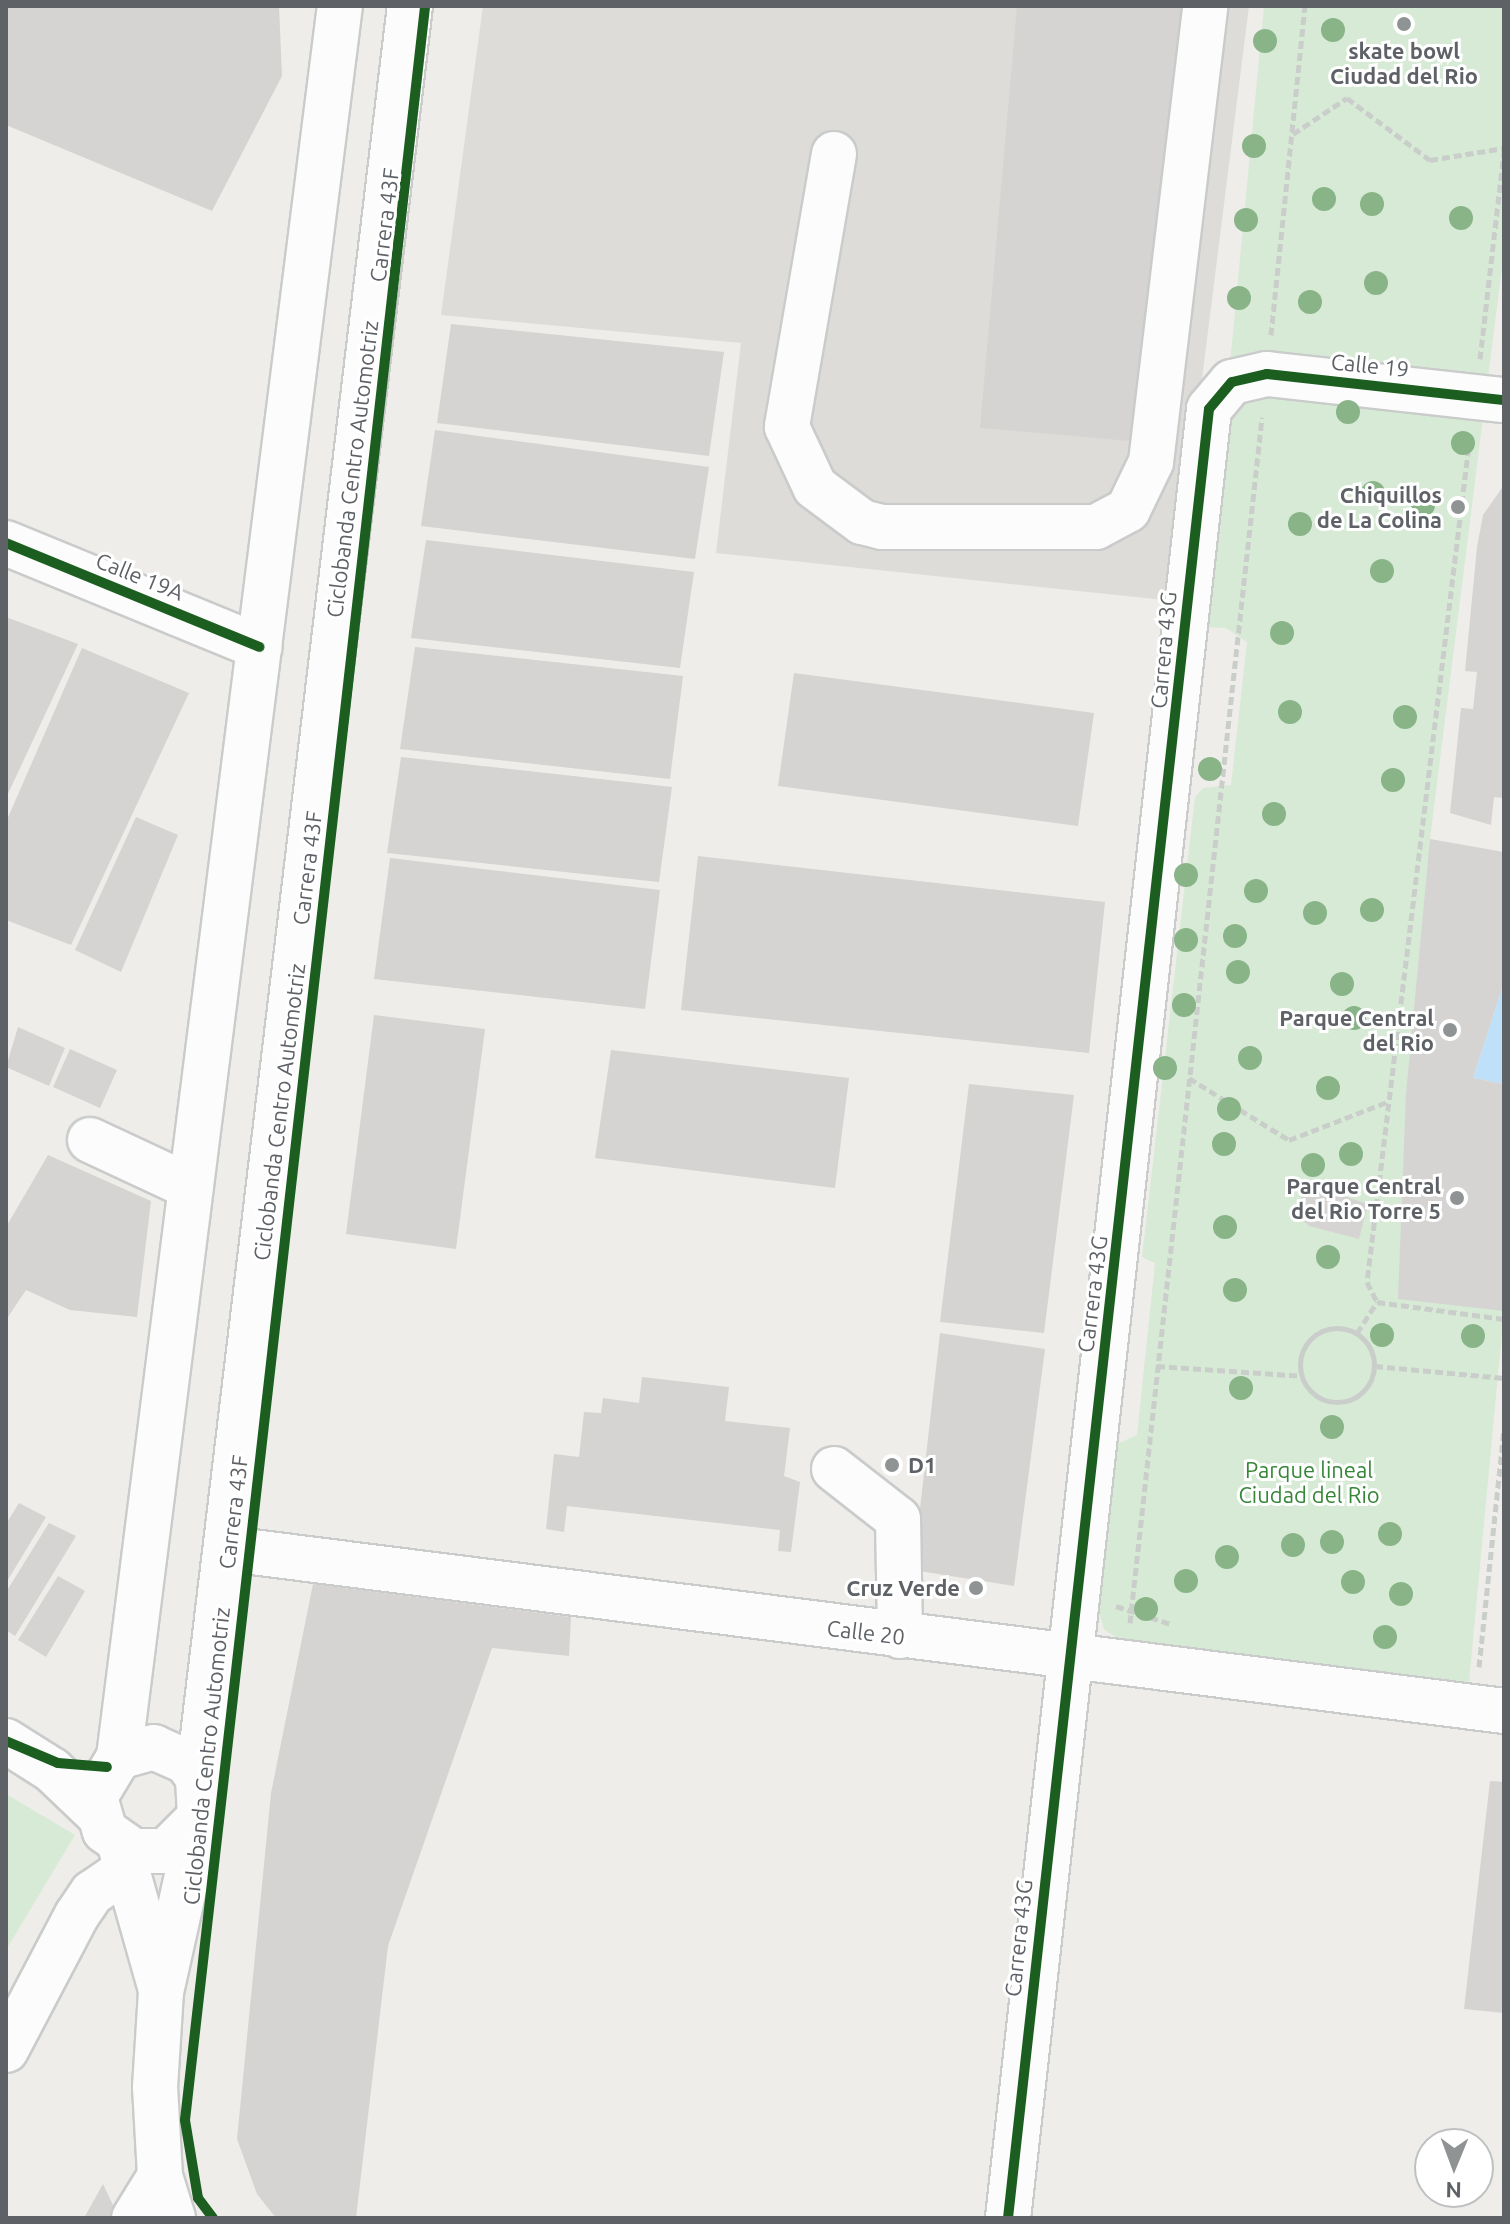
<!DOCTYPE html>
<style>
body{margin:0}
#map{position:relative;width:1510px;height:2224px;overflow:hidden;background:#eeede9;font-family:Ubuntu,sans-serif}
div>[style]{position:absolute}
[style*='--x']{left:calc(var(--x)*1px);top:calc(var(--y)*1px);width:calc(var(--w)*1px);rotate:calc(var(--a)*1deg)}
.industrial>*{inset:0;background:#dedcd9}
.green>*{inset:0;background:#d7ead5}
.water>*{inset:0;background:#bee0f8}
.building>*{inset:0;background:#d5d4d2}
.path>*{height:5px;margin-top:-2.5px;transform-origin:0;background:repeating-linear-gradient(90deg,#cacecb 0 8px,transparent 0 12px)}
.path>.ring{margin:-2.5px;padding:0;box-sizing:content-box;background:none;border:5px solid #cacecb;border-radius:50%}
.roads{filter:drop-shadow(2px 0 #cacbcb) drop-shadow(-2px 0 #cacbcb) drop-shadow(0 2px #cacbcb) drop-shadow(0 -2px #cacbcb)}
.minor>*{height:44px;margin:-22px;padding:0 22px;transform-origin:22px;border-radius:22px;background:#fcfcfc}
.cycleway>*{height:10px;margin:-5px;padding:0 5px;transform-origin:5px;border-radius:5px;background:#1b5e20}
.trees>*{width:24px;height:24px;margin:-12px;border-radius:50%;background:#89b488}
.dots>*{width:22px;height:22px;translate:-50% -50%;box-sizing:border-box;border:4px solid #fff;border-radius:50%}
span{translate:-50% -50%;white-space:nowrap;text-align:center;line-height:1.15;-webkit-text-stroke:6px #fff;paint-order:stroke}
.poi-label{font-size:22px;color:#5e6267;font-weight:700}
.right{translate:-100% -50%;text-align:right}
.left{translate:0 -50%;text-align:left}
.street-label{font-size:22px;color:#5e6267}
.park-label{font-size:22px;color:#368638}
.frame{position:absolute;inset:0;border:8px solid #5e6267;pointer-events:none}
.north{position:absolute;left:1414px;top:2128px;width:80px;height:80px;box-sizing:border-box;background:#fff;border:2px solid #bfc0c2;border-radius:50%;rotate:181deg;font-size:22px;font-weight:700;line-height:32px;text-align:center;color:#5e6267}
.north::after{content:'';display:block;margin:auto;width:28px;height:36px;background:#909394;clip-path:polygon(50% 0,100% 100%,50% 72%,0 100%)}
</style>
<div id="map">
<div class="industrial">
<i style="clip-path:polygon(483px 6px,1249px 6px,1174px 601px,716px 553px,741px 343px,441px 315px)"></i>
</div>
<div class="green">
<i style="clip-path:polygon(1264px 6px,1504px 6px,1504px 251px,1430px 839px,1504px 1311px,1469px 1682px,1125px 1643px,1104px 1629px,1099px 1613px,1117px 1444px,1137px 1435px,1155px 1263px,1142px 1257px,1195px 797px,1203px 788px,1231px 785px,1247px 642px,1226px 628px,1205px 627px)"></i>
<i style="clip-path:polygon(6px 1794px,75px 1835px,6px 1950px)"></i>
</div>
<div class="water">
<i style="clip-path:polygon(1504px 982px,1504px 1084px,1473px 1078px)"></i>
</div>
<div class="building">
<i style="clip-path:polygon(6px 6px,279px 6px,282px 76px,212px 211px,6px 125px)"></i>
<i style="clip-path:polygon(1017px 6px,1185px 6px,1142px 442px,980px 428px)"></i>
<i style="clip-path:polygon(451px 324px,724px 352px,709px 456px,437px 423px)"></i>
<i style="clip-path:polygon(435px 430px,709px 467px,695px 559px,421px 526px)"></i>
<i style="clip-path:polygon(1504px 485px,1504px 798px,1494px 797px,1491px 825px,1450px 813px,1461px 708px,1473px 709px,1477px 672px,1465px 671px,1477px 547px,1483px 515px)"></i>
<i style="clip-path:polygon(426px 540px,694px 572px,680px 668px,411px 638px)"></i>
<i style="clip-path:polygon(6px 617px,78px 644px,6px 798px)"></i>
<i style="clip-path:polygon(415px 647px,683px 676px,670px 779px,400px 749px)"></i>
<i style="clip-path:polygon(82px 648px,189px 693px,71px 945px,6px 920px,6px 822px)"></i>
<i style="clip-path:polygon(794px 673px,1094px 713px,1078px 826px,778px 786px)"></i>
<i style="clip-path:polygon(401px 757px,672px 787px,659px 882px,387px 853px)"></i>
<i style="clip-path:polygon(136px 817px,178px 835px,121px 972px,75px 950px)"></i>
<i style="clip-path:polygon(1430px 839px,1504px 852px,1504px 982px,1473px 1078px,1504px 1084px,1504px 1311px,1398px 1299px,1406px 1094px)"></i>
<i style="clip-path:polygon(698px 856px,1105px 902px,1089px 1053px,681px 1010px)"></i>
<i style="clip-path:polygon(390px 858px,660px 890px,645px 1009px,374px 979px)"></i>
<i style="clip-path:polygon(374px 1015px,485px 1029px,456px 1249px,346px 1234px)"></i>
<i style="clip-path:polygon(18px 1027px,65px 1048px,49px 1086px,6px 1067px)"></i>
<i style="clip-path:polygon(70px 1049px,117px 1070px,100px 1108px,53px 1087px)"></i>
<i style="clip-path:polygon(611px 1050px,849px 1078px,835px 1188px,595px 1158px)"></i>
<i style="clip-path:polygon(969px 1084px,1074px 1095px,1044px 1333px,940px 1322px)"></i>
<i style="clip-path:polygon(48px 1155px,151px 1201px,137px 1317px,70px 1310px,26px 1290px,6px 1320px,6px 1227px)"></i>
<i style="clip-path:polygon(1307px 1184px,1368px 1204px,1359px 1239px,1309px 1226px,1295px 1213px)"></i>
<i style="clip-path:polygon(940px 1333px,1045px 1349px,1014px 1586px,913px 1570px)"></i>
<i style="clip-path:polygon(642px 1377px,729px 1387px,725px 1421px,790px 1428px,784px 1476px,800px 1482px,791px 1552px,778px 1551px,780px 1530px,567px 1506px,564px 1532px,546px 1529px,554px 1454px,579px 1457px,584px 1412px,601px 1413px,603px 1398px,639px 1403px)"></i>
<i style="clip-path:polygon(19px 1503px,46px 1517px,6px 1583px,6px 1524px)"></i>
<i style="clip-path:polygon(49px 1523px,76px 1536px,15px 1636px,6px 1630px,6px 1592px)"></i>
<i style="clip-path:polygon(58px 1576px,85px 1591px,46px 1657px,18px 1640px)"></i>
<i style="clip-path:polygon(313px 1584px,571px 1617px,569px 1656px,492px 1648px,388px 1946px,356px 2218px,276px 2218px,257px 2194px,237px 2139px,271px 1793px)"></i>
<i style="clip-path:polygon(1490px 1781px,1504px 1782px,1504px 2013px,1464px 2009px)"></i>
<i style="clip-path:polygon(103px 2184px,119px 2218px,84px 2218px)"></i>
</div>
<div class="path">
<i style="--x:1293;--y:134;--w:65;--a:-33.7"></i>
<i style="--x:1347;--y:98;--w:104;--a:36.8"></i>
<i style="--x:1430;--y:160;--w:75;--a:-9.2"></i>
<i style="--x:1271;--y:335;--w:331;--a:-84.1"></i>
<i style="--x:1480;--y:359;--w:208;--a:-83.4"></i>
<i style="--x:1470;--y:436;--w:852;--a:96.94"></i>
<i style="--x:1367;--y:1282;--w:22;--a:63"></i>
<i style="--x:1377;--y:1302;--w:128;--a:7.6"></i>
<i style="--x:1189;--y:1078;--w:118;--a:31.8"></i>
<i style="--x:1289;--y:1140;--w:105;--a:-21.2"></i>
<i class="ring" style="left:1300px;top:1328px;width:69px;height:69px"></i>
<i style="--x:1357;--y:1333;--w:37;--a:-57"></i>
<i style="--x:1157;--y:1366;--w:145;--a:3.9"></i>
<i style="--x:1375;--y:1366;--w:130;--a:5.3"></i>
<i style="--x:1116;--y:1606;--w:58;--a:18.1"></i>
<i style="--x:1130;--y:1623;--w:1213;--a:-83.75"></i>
<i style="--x:1479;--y:1667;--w:239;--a:-84"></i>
</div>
<div class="roads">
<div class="minor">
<i style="--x:834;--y:154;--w:277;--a:99.8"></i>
<i style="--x:787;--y:427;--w:66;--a:65"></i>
<i style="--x:815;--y:487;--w:59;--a:36.7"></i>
<i style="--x:862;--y:522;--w:21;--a:14"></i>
<i style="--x:882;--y:527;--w:214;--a:0"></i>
<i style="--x:1096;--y:527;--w:36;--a:-28"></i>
<i style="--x:1128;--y:510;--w:53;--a:-64.4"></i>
<i style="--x:1151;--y:462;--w:459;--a:-83.2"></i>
<i style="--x:6;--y:543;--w:274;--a:22.3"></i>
<i style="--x:90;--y:1140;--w:111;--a:25"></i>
<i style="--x:834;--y:1469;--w:81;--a:38"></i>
<i style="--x:898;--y:1519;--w:117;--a:89"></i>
<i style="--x:229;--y:1549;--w:1285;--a:7.24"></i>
<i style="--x:6;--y:1741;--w:54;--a:32.2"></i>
<i style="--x:52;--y:1770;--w:62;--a:43.7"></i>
<i style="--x:119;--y:1757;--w:1765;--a:-82.81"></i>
<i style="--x:198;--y:1778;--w:19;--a:-125"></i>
<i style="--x:187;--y:1762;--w:36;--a:-156"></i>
<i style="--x:154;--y:1747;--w:36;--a:164"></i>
<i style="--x:119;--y:1757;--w:47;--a:121"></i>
<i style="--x:95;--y:1797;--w:35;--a:74"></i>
<i style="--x:105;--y:1831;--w:35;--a:35"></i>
<i style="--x:134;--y:1851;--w:32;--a:0"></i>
<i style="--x:166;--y:1851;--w:48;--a:-45"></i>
<i style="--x:200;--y:1817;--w:39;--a:-93"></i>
<i style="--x:198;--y:1778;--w:1785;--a:-83.18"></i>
<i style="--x:120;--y:1845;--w:147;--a:74.2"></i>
<i style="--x:6;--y:2050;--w:153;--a:-62.3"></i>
<i style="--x:77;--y:1915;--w:27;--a:-56"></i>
<i style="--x:92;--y:1893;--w:42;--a:-34.4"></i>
<i style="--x:134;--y:2218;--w:49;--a:-58.2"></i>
<i style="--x:173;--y:2218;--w:44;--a:-107.2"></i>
<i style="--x:160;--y:2176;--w:89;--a:-93.2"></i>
<i style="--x:155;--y:2087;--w:95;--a:-86.4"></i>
<i style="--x:161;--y:1992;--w:179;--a:-77.4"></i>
<i style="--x:1008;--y:2218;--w:1820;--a:-83.66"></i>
<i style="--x:1209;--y:409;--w:35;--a:-50"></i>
<i style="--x:1232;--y:382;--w:36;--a:-13"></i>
<i style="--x:1267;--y:374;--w:238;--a:6.3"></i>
</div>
</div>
<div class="cycleway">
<i style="--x:6;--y:543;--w:274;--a:22.3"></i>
<i style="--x:6;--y:1741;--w:56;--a:22.9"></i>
<i style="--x:58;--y:1763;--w:49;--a:4.7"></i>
<i style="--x:213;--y:2218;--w:25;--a:-127"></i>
<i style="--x:198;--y:2198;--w:79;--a:-99.5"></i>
<i style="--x:185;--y:2120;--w:2128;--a:-83.52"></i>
<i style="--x:1008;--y:2218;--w:1820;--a:-83.66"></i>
<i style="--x:1209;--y:409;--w:35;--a:-50"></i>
<i style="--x:1232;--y:382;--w:36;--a:-13"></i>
<i style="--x:1267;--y:374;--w:238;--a:6.3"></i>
</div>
<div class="trees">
<i style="left:1333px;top:30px"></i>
<i style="left:1265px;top:41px"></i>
<i style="left:1254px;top:146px"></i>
<i style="left:1324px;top:199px"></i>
<i style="left:1372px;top:204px"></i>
<i style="left:1461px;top:218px"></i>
<i style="left:1246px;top:220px"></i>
<i style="left:1376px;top:283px"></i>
<i style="left:1239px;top:298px"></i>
<i style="left:1310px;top:302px"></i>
<i style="left:1348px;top:412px"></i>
<i style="left:1463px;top:443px"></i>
<i style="left:1373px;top:493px"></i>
<i style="left:1423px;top:505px"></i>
<i style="left:1300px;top:524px"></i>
<i style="left:1382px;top:571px"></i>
<i style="left:1282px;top:633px"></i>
<i style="left:1290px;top:712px"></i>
<i style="left:1405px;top:717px"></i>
<i style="left:1210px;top:769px"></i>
<i style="left:1393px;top:780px"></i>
<i style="left:1274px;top:814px"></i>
<i style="left:1186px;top:875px"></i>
<i style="left:1256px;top:891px"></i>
<i style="left:1372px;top:910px"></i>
<i style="left:1315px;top:913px"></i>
<i style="left:1235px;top:936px"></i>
<i style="left:1186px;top:940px"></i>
<i style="left:1238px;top:972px"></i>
<i style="left:1342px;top:984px"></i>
<i style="left:1184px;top:1005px"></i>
<i style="left:1354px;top:1018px"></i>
<i style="left:1250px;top:1058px"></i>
<i style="left:1165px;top:1068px"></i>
<i style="left:1328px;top:1088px"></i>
<i style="left:1229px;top:1109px"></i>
<i style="left:1224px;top:1144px"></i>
<i style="left:1351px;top:1154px"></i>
<i style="left:1313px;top:1165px"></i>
<i style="left:1225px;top:1227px"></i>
<i style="left:1328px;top:1257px"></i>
<i style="left:1235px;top:1290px"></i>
<i style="left:1382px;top:1335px"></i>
<i style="left:1473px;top:1336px"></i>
<i style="left:1241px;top:1388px"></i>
<i style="left:1332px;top:1427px"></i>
<i style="left:1390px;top:1534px"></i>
<i style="left:1332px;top:1542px"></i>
<i style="left:1293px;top:1545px"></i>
<i style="left:1227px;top:1557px"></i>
<i style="left:1186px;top:1581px"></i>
<i style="left:1353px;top:1582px"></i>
<i style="left:1401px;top:1594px"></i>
<i style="left:1146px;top:1609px"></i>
<i style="left:1385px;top:1637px"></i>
</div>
<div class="dots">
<i style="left:1404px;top:24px;background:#909394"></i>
<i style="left:1458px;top:507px;background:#909394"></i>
<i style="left:1450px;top:1030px;background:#909394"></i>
<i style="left:1457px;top:1198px;background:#909394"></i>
<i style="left:892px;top:1465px;background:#909394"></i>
<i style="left:976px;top:1588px;background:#909394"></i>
</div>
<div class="poi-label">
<span style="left:1404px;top:63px">skate bowl<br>Ciudad del Rio</span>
<span class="right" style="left:1442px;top:507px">Chiquillos<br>de La Colina</span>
<span class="right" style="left:1434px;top:1030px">Parque Central<br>del Rio</span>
<span class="right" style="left:1441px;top:1198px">Parque Central<br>del Rio Torre 5</span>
<span class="left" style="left:908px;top:1465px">D1</span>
<span class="right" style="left:960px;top:1588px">Cruz Verde</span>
</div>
<div class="street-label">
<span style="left:384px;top:225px;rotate:-83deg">Carrera 43F</span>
<span style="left:1370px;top:365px;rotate:6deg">Calle 19</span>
<span style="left:352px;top:469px;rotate:-83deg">Ciclobanda Centro Automotriz</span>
<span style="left:140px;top:576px;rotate:22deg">Calle 19A</span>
<span style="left:1163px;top:650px;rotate:-85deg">Carrera 43G</span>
<span style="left:307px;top:868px;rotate:-83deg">Carrera 43F</span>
<span style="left:279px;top:1112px;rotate:-83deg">Ciclobanda Centro Automotriz</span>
<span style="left:1092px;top:1294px;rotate:-83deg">Carrera 43G</span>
<span style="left:233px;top:1512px;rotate:-83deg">Carrera 43F</span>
<span style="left:866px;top:1632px;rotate:7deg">Calle 20</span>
<span style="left:206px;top:1756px;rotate:-84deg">Ciclobanda Centro Automotriz</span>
<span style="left:1018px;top:1938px;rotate:-84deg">Carrera 43G</span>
</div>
<div class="park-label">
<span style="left:1309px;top:1482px">Parque lineal<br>Ciudad del Rio</span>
</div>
<div class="frame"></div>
<div class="north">N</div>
</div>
